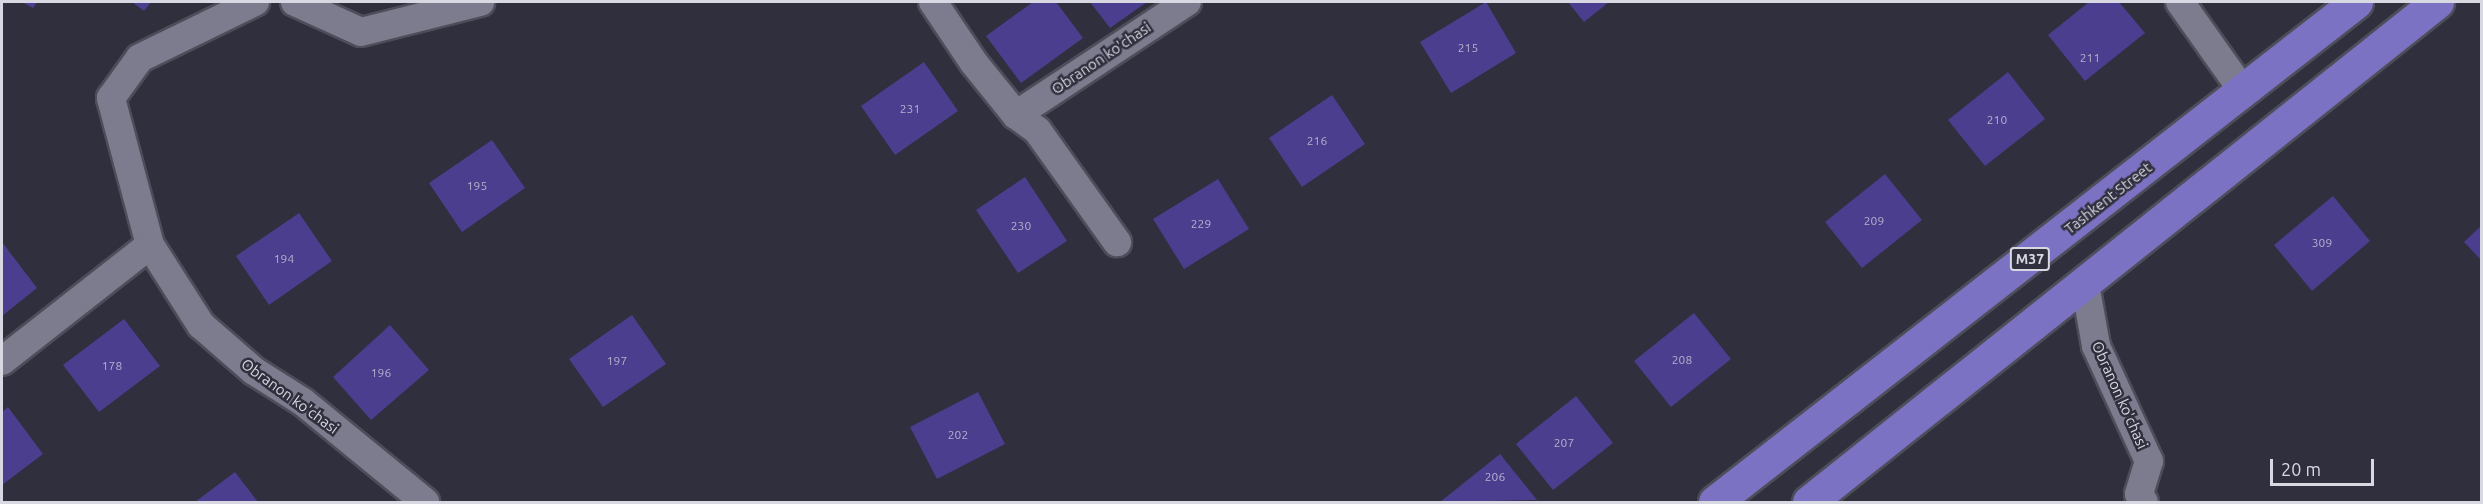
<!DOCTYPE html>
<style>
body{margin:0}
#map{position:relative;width:2483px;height:504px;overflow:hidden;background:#302f3e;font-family:Ubuntu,sans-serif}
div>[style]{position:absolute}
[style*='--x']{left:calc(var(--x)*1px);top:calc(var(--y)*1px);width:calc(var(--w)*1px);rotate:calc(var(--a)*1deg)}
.building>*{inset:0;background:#4b3e8e}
.roads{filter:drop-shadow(2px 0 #4e4d5a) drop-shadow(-2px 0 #4e4d5a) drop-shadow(0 2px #4e4d5a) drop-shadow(0 -2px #4e4d5a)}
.minor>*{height:28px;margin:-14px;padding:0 14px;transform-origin:14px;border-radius:14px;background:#7d7c8e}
.trunk>*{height:33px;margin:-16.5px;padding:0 16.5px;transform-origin:16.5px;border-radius:16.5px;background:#7c72c4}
span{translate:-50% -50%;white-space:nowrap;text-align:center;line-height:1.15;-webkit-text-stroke:5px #302f3e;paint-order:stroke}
.number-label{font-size:12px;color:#b5b2cd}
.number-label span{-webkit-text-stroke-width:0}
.shield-label span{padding:2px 4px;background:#302f3e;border:2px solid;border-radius:4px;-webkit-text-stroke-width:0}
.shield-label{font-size:14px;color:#d8d8e2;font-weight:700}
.street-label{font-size:15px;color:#d8d8e2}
.frame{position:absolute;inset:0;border:3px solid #d8d8e2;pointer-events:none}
.scale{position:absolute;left:2270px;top:459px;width:104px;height:27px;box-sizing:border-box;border:3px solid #d8d8e2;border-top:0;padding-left:8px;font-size:18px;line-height:21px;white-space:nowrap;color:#d8d8e2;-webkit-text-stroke:4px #302f3e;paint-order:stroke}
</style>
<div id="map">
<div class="building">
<i style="clip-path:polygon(22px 2px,37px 2px,33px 8px)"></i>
<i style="clip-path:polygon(132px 2px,151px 2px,144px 11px)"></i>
<i style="clip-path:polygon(1033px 2px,1056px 2px,1083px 38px,1021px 83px,986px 36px)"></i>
<i style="clip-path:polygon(1090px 2px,1147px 2px,1110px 28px)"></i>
<i style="clip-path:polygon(1486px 2px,1516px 53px,1451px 93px,1420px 42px)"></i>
<i style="clip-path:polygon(1568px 2px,1609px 2px,1584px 22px)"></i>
<i style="clip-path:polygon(2089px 2px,2119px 2px,2145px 33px,2085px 81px,2048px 35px)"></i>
<i style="clip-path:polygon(924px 62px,958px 111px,895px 155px,861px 106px)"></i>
<i style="clip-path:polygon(2008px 72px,2045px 119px,1985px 166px,1948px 120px)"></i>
<i style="clip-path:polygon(1332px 95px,1365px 144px,1302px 187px,1269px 138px)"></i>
<i style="clip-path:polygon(492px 140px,525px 188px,462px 232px,429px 183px)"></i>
<i style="clip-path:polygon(1885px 174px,1922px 220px,1862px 268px,1825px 222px)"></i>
<i style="clip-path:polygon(1025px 177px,1067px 241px,1018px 273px,976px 210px)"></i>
<i style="clip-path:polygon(1218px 179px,1249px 229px,1184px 269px,1153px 219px)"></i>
<i style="clip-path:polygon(2333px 196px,2370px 241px,2312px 291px,2274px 245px)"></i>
<i style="clip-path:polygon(299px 213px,332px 261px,269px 305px,236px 256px)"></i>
<i style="clip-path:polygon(2482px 225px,2482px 261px,2464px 242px)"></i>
<i style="clip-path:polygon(2px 242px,37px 288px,2px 316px)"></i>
<i style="clip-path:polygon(1694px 313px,1731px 359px,1671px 407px,1634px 361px)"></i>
<i style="clip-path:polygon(632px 315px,666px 364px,603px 407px,569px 359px)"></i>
<i style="clip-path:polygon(124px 319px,160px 366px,99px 412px,63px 365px)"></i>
<i style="clip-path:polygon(390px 325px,429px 370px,371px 420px,333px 377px)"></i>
<i style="clip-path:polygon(978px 392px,1005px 444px,937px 479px,910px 427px)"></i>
<i style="clip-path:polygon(1576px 396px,1613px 443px,1553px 490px,1516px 444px)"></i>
<i style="clip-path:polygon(8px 407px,43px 454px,2px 485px,2px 412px)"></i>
<i style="clip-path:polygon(1500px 454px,1537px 500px,1440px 502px)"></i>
<i style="clip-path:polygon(235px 472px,258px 502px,195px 502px)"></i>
</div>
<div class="roads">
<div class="minor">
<i style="--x:295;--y:2;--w:72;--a:24.4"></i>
<i style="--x:361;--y:32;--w:123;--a:-14.1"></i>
<i style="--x:933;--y:2;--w:73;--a:56.1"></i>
<i style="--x:974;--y:63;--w:67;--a:51.1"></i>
<i style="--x:1016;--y:115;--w:26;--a:36"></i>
<i style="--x:1037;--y:130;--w:138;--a:54.5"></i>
<i style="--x:2180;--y:2;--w:109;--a:54.7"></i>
<i style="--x:1016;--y:115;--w:205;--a:-33.5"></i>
<i style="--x:150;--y:245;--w:152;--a:-104.9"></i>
<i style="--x:111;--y:98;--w:49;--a:-54.1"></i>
<i style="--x:140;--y:58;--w:128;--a:-26"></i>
<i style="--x:2085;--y:284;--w:63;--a:79.9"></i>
<i style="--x:2096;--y:346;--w:127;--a:65.3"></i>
<i style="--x:2149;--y:461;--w:34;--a:107"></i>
<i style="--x:2139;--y:494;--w:9;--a:58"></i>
<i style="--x:2;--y:361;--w:188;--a:-38.1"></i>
<i style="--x:150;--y:245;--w:95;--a:57.5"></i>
<i style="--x:201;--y:325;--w:70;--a:41"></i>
<i style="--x:254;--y:371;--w:58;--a:32.3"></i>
<i style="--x:303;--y:402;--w:158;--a:39.3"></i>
</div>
<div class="trunk">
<i style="--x:1715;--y:502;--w:813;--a:-37.96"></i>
<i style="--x:1809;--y:502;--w:803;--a:-38.53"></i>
</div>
</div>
<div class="number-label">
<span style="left:1468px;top:48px">215</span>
<span style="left:2090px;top:58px">211</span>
<span style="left:910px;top:109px">231</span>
<span style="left:1997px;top:120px">210</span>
<span style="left:1317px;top:141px">216</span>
<span style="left:477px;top:186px">195</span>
<span style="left:1874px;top:221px">209</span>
<span style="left:1201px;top:224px">229</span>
<span style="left:1021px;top:226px">230</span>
<span style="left:2322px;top:243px">309</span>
<span style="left:284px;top:259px">194</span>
<span style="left:1682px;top:360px">208</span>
<span style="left:617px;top:361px">197</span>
<span style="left:112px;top:366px">178</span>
<span style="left:381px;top:373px">196</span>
<span style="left:958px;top:435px">202</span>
<span style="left:1564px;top:443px">207</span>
<span style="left:1495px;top:477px">206</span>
</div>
<div class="shield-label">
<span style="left:2030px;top:259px">M37</span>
</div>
<div class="street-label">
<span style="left:1101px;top:58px;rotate:-34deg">Obranon ko'chasi</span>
<span style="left:2108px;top:198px;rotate:-38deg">Tashkent Street</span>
<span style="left:2120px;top:395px;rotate:66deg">Obranon ko'chasi</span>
<span style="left:290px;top:396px;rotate:36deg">Obranon ko'chasi</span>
</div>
<div class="frame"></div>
<div class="scale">20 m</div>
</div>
